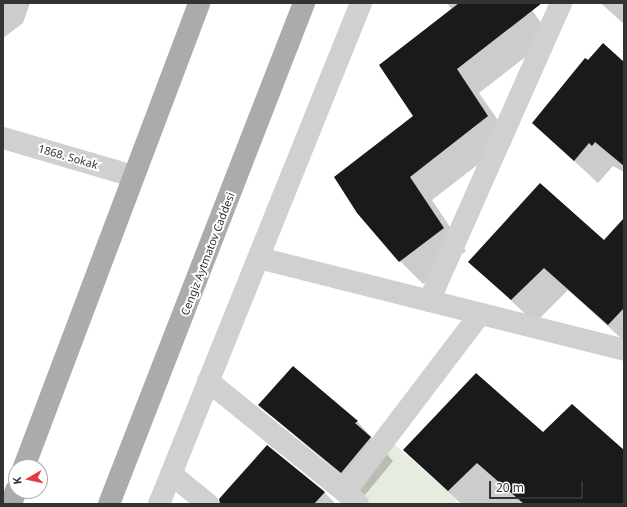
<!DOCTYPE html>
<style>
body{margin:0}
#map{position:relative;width:627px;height:507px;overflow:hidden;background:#fff;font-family:"Noto Sans",sans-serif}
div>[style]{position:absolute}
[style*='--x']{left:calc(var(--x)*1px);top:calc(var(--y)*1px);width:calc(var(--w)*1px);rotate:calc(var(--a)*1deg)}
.green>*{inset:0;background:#e6ecdf}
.shadow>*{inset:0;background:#0003}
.building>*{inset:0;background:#1a1a1a}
.street>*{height:22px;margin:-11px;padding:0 11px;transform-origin:11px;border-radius:11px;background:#d0d0d0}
.primary>*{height:22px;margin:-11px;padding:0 11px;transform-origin:11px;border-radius:11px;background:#ababab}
span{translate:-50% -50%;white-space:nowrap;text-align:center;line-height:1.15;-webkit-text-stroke:4px #fff;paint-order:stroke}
.street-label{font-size:11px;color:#333}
.frame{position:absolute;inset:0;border:4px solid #333;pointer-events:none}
.north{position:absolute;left:8px;top:459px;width:40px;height:40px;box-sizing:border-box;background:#fff;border:1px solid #adadad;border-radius:50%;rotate:261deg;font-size:11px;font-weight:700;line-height:16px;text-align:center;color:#333}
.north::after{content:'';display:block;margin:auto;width:14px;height:18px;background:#e63946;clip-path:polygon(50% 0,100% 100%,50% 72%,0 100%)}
.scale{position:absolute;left:489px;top:481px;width:94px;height:18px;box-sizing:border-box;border:2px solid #333;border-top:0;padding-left:5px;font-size:12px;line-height:14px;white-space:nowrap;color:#333;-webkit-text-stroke:3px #fff;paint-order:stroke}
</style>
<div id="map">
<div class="green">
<i style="clip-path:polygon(387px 438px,448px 491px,459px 504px,358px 504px,345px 492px)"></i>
</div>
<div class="shadow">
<i style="clip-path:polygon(3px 3px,30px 3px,23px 23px,3px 38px)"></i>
<i style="clip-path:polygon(447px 3px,527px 3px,551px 37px,479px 93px,511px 139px,432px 200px,466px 251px,423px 284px,400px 261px,415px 116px,452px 10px)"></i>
<i style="clip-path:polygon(601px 3px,624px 3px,624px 24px,605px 7px)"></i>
<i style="clip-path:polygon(588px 61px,624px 63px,624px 172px,613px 166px,598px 183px,533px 123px)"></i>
<i style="clip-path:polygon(624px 219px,624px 341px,568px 290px,535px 323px,470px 262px,604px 242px)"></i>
<i style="clip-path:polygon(259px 405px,357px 421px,393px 461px,365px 495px)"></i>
<i style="clip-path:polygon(543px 434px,624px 452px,624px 504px,461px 504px,405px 450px)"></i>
<i style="clip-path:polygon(324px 492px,336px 504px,225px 504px)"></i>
</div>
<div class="building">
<i style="clip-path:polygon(459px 3px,542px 3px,457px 69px,488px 116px,410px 177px,444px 228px,399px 262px,357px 213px,334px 177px,413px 116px,379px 65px)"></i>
<i style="clip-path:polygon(603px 43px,624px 62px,624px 166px,595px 142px,592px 146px,589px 143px,574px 161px,532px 123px,585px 58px,588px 60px)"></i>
<i style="clip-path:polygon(540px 183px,604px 240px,624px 218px,624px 308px,608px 325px,544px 268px,511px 300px,468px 262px)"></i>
<i style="clip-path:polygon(293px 366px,358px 421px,355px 423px,371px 437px,341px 473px,258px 405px)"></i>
<i style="clip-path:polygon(476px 373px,543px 432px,572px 404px,624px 450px,624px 504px,524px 504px,477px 463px,448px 491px,403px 450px)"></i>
<i style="clip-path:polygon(267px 445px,325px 492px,314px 504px,220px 504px,219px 499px)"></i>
</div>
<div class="street">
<i style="--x:3;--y:138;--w:135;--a:16.3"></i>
<i style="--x:259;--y:258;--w:376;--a:14.1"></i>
<i style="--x:429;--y:301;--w:326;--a:-66.1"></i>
<i style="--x:208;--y:381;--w:176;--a:39"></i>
<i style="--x:171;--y:474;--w:48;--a:39"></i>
<i style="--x:159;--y:504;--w:540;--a:-68.04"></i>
<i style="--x:358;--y:504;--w:18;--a:-137"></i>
<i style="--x:345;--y:492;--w:223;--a:-52.8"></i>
</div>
<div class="primary">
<i style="--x:24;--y:467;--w:496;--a:-69.3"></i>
<i style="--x:11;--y:504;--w:15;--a:-70"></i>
<i style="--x:109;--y:504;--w:538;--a:-68.73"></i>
</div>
<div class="street-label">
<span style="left:68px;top:157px;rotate:16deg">1868. Sokak</span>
<span style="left:208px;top:254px;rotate:-69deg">Cengiz Aytmatov Caddesi</span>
</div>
<div class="frame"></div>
<div class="north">K</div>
<div class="scale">20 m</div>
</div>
